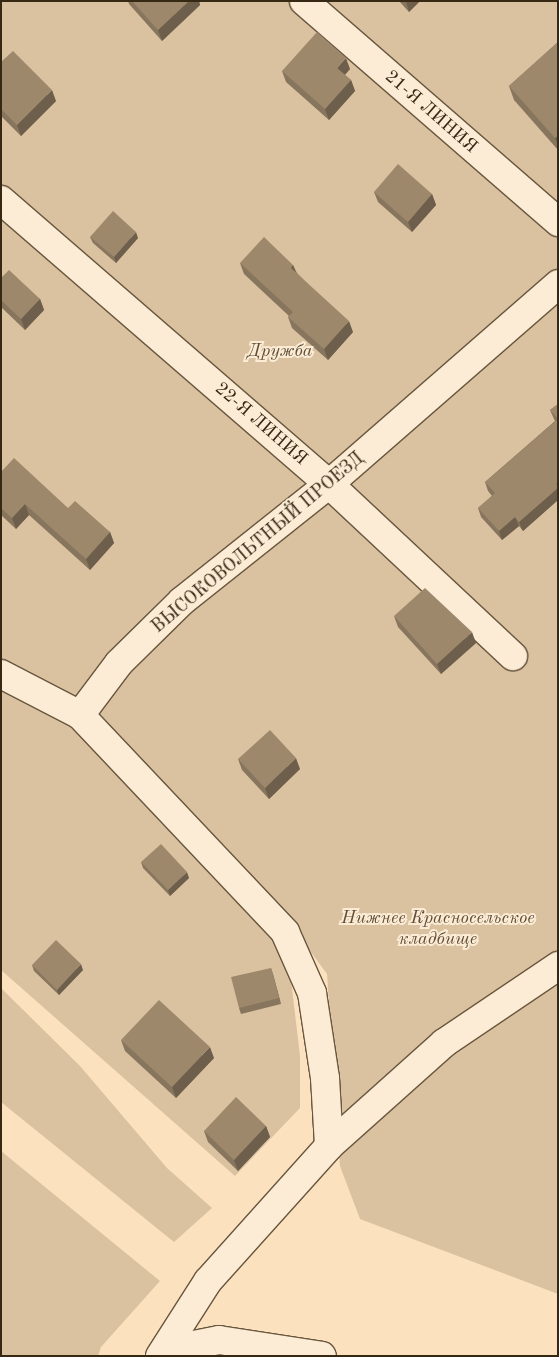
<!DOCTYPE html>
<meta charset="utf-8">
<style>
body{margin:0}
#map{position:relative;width:559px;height:1357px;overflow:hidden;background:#fbe1be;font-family:"Old Standard TT",serif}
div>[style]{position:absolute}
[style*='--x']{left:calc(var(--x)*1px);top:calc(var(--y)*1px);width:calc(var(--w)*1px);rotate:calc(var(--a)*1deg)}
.green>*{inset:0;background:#dac2a1}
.roads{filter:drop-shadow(1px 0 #68563e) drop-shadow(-1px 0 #68563e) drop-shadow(0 1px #68563e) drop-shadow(0 -1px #68563e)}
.minor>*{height:28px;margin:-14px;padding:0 14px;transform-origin:14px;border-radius:14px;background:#fcecd5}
.wall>*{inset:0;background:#87755d}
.shaded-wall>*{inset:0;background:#6e5f4c}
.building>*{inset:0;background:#9d886c}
span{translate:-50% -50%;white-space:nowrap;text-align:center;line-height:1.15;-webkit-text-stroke:4px #fcecd5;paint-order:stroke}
.street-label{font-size:18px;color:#372814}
.park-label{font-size:18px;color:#604e37;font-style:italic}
.frame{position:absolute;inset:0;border:2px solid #372814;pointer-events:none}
</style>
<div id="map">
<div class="green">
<i style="clip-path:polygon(1px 1px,558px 1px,558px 1294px,360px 1219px,340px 1166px,327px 974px,275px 903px,289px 963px,300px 1056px,300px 1108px,235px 1176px,1px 970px)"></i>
<i style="clip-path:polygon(1px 988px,80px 1066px,167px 1168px,212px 1208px,174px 1242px,1px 1102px)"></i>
<i style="clip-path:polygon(1px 1151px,160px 1281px,101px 1347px,98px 1356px,1px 1356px)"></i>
</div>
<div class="roads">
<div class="minor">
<i style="--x:304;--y:1;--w:337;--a:41"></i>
<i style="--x:1;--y:200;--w:434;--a:40.9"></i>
<i style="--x:329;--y:484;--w:252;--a:43.1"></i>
<i style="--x:1;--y:674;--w:89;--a:27.4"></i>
<i style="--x:80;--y:715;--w:299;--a:46.6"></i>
<i style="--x:285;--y:932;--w:67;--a:66.1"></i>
<i style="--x:312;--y:993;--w:86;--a:81.3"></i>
<i style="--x:325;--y:1078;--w:68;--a:86.6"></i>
<i style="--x:80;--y:715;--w:65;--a:-53.1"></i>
<i style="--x:119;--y:663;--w:88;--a:-44.5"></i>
<i style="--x:182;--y:601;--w:188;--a:-38.5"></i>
<i style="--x:329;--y:484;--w:304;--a:-41.1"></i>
<i style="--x:164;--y:1351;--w:56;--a:-11.3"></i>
<i style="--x:219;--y:1340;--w:104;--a:8.8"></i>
<i style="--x:160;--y:1356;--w:89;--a:-57.4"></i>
<i style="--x:208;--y:1281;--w:181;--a:-48.1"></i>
<i style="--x:329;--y:1146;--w:154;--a:-41.8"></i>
<i style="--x:444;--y:1043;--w:138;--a:-34"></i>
</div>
</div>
<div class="wall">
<i style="clip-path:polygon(128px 1px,199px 1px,200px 5px,162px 41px,129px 4px)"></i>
<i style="clip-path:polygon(399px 1px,420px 1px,409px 12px)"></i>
<i style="clip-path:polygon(558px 42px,558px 150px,514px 100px,509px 86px)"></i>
<i style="clip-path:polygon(1px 62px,56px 101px,21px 136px,1px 116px)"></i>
<i style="clip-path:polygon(350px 69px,345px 75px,351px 80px,355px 91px,329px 120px,286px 82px,282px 71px)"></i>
<i style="clip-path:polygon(374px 192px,432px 194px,436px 205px,412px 232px,378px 202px)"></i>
<i style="clip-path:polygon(90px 237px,138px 238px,116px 263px,93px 243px)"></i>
<i style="clip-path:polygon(240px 263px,293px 265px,297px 273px,353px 332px,328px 360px,292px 328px,288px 317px,289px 316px,244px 274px)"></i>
<i style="clip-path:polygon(1px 278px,40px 299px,44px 310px,25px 330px,1px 307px)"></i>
<i style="clip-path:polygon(558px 404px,558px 500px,523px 531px,519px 526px,502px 540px,481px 517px,478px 508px,492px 496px,488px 491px,485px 482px,555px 421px,554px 419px,550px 410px)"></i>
<i style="clip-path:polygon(1px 472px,68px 508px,110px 532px,114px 543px,90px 570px,29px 515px,16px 529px,1px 515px)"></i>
<i style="clip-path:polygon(394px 616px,476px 643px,441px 674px,398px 627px)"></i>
<i style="clip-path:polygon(238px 759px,300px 769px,269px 799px,242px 770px)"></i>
<i style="clip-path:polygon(141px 862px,189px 878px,170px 896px,143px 868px)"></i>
<i style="clip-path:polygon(32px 965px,83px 970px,59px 995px,34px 971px)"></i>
<i style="clip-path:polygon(271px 968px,281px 1004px,241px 1014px,239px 1008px)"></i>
<i style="clip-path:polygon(121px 1040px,214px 1058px,176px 1098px,125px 1051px)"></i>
<i style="clip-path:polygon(266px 1126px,270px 1137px,238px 1171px,208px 1142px,204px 1131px)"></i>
</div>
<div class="shaded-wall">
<i style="clip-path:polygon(189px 1px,199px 1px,200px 5px,162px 41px,158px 30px)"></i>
<i style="clip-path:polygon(406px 1px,420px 1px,409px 12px)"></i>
<i style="clip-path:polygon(346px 58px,350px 69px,341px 79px,337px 68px)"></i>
<i style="clip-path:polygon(351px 80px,355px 91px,329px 120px,325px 109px)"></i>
<i style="clip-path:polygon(52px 90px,56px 101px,21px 136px,17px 125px)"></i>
<i style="clip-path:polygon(558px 136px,558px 145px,555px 138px)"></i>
<i style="clip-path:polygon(432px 194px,436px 205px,412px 232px,408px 222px)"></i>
<i style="clip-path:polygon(136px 232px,138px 238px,116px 263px,114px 257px)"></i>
<i style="clip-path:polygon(293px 265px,297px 276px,291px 268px)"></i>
<i style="clip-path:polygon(40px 299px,44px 310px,25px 330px,21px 319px)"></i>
<i style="clip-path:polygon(349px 321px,353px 332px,328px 360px,324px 349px)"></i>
<i style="clip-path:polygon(558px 482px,558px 500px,523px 531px,519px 522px)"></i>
<i style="clip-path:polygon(25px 504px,29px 515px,16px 529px,12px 518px)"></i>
<i style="clip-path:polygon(515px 517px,519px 526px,502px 540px,499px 531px)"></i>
<i style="clip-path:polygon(110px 532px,114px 543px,90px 570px,86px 559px)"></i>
<i style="clip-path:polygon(472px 632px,476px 643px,441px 674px,437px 664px)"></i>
<i style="clip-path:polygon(296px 758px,300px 769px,269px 799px,265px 788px)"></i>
<i style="clip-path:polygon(187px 872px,189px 878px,170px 896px,168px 890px)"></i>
<i style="clip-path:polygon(81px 964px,83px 970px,59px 995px,57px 990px)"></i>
<i style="clip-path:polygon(271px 968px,273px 974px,281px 1004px,279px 998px)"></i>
<i style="clip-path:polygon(210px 1047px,214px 1058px,176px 1098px,172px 1087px)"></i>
<i style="clip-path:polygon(266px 1126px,270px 1137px,238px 1171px,234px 1160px)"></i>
</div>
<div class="building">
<i style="clip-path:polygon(132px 1px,189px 1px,158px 30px)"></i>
<i style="clip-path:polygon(317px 32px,346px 58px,337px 68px,351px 80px,325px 109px,282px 71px)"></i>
<i style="clip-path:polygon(558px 42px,558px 136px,555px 138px,509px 86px)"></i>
<i style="clip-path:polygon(13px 51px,52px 90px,17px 125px,1px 109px,1px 62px)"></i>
<i style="clip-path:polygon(398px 164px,432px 194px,408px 222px,374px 192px)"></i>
<i style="clip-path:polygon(113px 211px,136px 232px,114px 257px,90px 237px)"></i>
<i style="clip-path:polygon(264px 237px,293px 265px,291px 268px,349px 321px,324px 349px,288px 317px,293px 312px,240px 263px)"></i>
<i style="clip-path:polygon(9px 270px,40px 299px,21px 319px,1px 300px,1px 278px)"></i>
<i style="clip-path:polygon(558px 404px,558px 482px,556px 484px,558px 486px,558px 488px,519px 522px,515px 517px,499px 531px,478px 508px,495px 493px,485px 482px,558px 419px,550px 410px)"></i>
<i style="clip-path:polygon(14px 458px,68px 508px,75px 501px,110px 532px,86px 559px,25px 504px,12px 518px,1px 508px,1px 472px)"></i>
<i style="clip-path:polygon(425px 588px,472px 632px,437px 664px,394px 616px)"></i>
<i style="clip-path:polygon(270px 730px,296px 758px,265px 788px,238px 759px)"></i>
<i style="clip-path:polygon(161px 844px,187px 872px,168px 890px,141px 862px)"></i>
<i style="clip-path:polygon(56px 940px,81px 964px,57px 990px,32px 965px)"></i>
<i style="clip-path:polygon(271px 968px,279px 998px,239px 1008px,231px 977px)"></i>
<i style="clip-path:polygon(159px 1000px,210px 1047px,172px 1087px,121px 1040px)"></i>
<i style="clip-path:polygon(236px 1097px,266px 1126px,234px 1160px,204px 1131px)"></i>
</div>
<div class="street-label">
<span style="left:431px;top:112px;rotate:41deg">21-Я ЛИНИЯ</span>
<span style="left:261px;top:424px;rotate:41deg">22-Я ЛИНИЯ</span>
<span style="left:258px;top:543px;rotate:-40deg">ВЫСОКОВОЛЬТНЫЙ ПРОЕЗД</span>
</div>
<div class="park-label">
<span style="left:280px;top:351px">Дружба</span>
<span style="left:438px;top:929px">Нижнее Красносельское<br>кладбище</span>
</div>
<div class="frame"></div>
</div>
